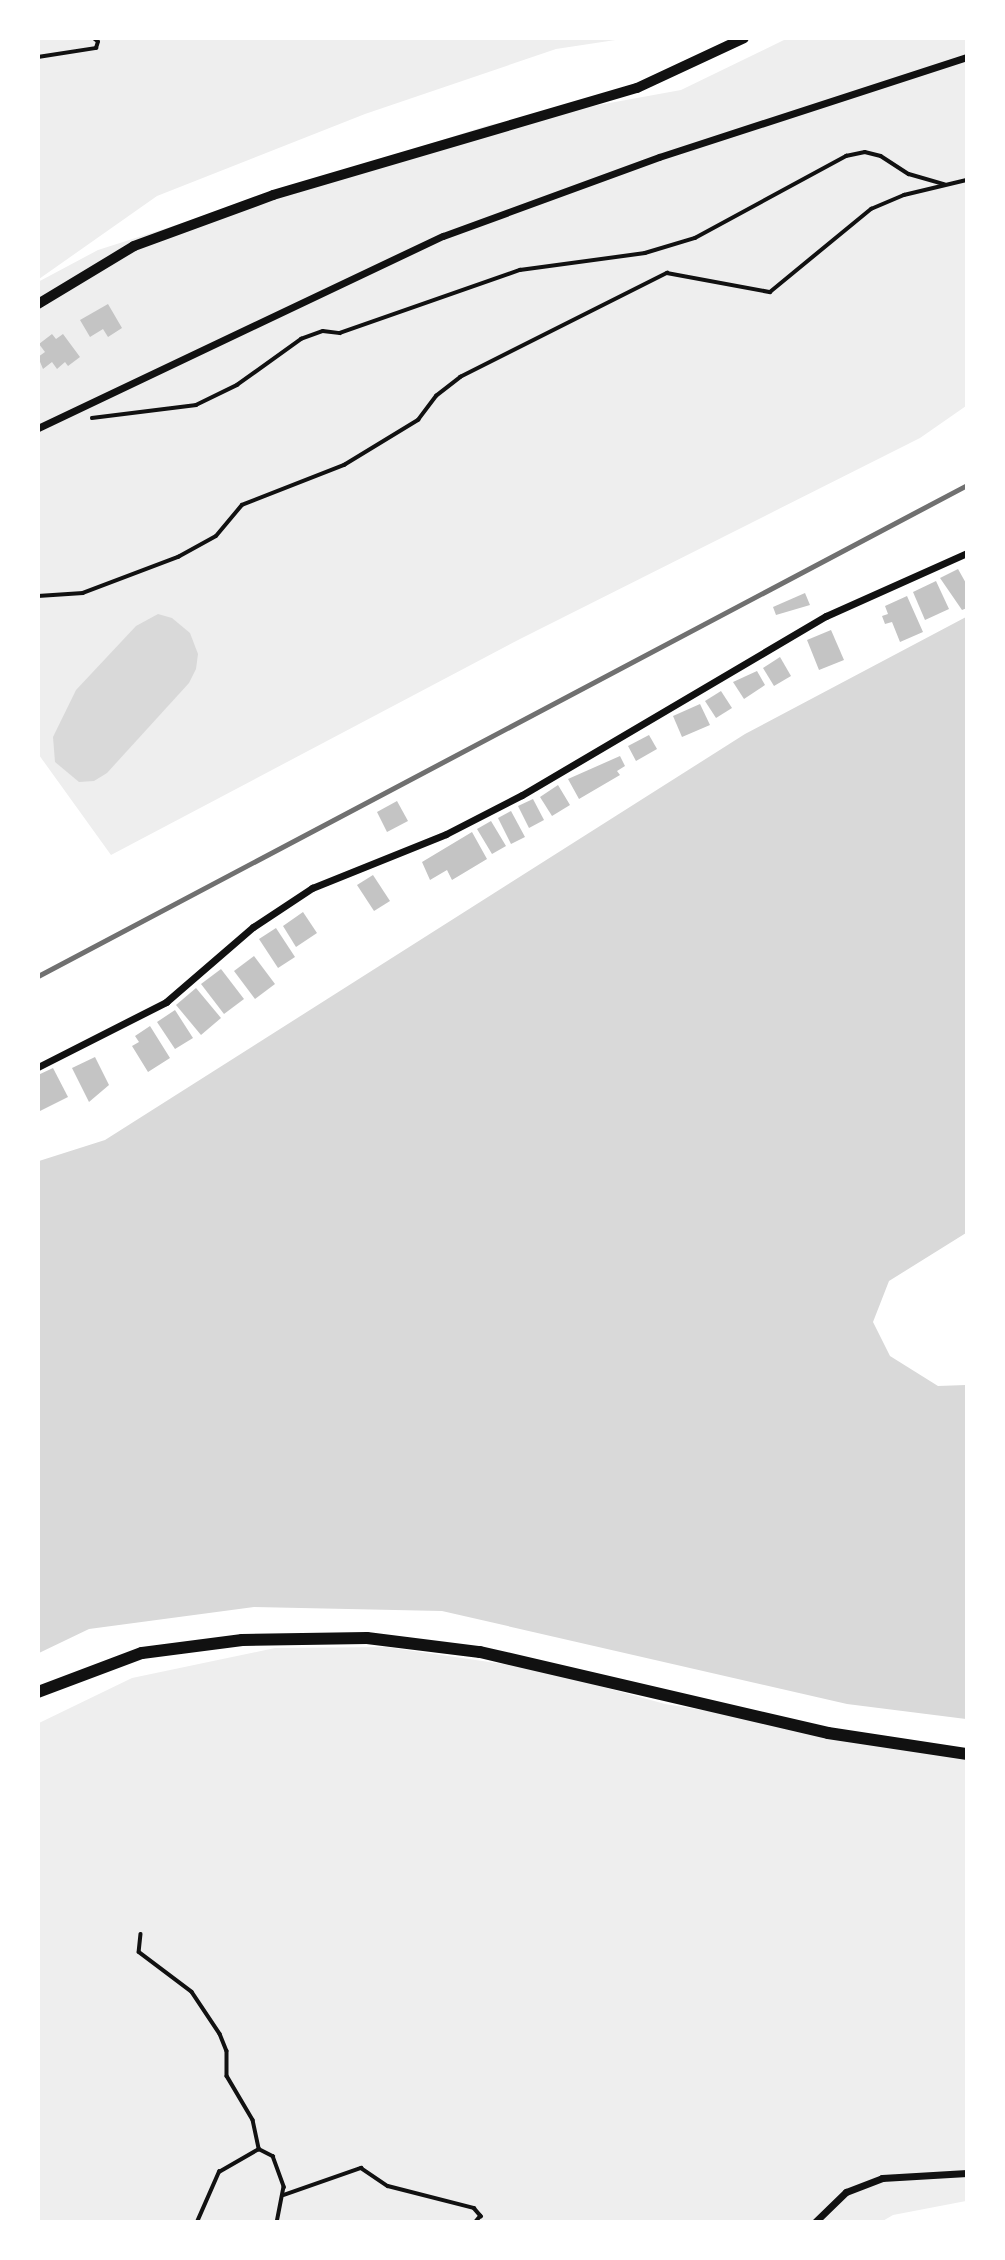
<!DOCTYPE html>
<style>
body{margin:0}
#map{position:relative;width:1005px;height:2260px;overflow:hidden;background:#fff;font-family:Roboto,sans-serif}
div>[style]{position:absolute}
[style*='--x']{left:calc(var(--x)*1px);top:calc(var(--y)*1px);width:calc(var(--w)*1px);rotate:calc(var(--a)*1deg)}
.green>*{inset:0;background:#eee}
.water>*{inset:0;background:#d9d9d9}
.building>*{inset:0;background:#c4c4c4}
.path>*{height:3.5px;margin:-1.75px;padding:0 1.75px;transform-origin:1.75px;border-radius:1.75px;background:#111}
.minor>*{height:7px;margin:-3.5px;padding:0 3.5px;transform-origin:3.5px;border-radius:3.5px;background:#111}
.secondary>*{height:10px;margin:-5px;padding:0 5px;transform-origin:5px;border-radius:5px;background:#111}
.primary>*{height:12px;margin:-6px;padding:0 6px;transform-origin:6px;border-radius:6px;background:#111}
.rail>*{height:5px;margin:-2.5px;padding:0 2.5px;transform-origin:2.5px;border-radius:2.5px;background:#707070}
span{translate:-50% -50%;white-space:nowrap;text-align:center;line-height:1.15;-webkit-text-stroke:5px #fff;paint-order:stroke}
.frame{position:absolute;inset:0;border:40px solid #fff;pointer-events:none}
</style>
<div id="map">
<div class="green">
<i style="clip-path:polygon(39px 39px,622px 39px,556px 49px,365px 114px,157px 196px,39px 279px)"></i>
<i style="clip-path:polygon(786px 39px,966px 39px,966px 406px,920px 438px,520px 639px,111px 855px,39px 755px,38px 282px,98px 250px,489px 125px,681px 90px)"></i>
<i style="clip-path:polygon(386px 1647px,538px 1669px,665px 1704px,966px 1753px,966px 2201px,893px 2215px,881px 2222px,39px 2222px,39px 1723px,132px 1678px,275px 1648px)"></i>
</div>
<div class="water">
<i style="clip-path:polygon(158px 614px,172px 618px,190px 633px,198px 654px,196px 669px,189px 683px,107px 773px,94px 781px,79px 782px,55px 762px,53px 737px,76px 690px,136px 626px)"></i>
<i style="clip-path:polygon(966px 617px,966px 1233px,889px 1281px,873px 1322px,890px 1356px,938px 1386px,966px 1385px,966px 1719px,847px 1704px,442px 1611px,254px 1607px,89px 1629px,39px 1653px,39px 1161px,105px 1140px,745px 734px)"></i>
</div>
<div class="building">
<i style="clip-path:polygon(108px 304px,122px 328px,108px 337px,103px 329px,90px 337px,80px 320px)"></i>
<i style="clip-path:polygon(52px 334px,56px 339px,63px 334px,80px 357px,68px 366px,65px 362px,57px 369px,52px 362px,43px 369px,38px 357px,45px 352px,39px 344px)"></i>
<i style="clip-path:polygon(958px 569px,967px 585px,967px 608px,962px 610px,940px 578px)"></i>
<i style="clip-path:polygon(936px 581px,949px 609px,925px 620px,913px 592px)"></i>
<i style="clip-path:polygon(805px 593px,810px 605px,776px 615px,773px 607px)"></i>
<i style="clip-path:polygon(907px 596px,923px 632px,900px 642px,892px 622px,885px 624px,882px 616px,888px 614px,885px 606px)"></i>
<i style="clip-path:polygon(831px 630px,844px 660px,819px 670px,807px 640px)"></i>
<i style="clip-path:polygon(780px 657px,791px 676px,774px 686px,763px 668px)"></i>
<i style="clip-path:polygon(757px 671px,765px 685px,744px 699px,733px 682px)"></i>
<i style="clip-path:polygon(721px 691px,732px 708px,716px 718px,705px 701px)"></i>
<i style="clip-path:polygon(700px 704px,710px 725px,682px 737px,673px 716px)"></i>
<i style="clip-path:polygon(649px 735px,657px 749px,636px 761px,628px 746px)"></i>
<i style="clip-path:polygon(620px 756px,625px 766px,617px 771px,620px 775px,579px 799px,568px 779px)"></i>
<i style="clip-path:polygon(558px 785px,570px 805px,552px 816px,540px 797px)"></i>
<i style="clip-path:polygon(533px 799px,544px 820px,529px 828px,518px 806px)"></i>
<i style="clip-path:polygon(397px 801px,408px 821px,387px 832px,377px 812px)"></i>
<i style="clip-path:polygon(511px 811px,525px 837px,511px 844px,498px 818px)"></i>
<i style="clip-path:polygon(491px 821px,506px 846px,492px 854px,477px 829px)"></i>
<i style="clip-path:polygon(472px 832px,487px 859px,452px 880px,447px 870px,430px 880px,422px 862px)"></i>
<i style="clip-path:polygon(373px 875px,390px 901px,374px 911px,357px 885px)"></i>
<i style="clip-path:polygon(303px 912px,317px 933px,296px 947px,283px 926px)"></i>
<i style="clip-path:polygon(276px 928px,295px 957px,278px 968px,259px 939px)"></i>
<i style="clip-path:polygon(254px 956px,275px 984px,255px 999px,234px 971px)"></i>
<i style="clip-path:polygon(221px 969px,244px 999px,224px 1014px,201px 984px)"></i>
<i style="clip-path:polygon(196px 988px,221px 1018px,201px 1035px,176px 1005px)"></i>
<i style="clip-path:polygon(175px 1010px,193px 1038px,175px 1049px,157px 1022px)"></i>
<i style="clip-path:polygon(150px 1026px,170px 1058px,148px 1072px,132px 1046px,139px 1042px,135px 1036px)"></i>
<i style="clip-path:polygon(95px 1057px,109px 1085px,89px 1102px,72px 1068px)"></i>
<i style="clip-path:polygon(53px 1068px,68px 1097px,38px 1112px,38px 1075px)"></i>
</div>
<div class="path">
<i style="--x:38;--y:57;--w:59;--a:-8.8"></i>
<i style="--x:96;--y:48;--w:6;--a:-72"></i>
<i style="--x:98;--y:42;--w:6;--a:-141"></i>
<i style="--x:92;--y:418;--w:105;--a:-7.1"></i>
<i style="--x:196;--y:405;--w:46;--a:-26"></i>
<i style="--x:237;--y:385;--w:79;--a:-35.7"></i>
<i style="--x:301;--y:339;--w:23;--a:-20"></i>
<i style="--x:323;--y:331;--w:17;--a:7"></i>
<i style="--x:340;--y:333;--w:191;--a:-19.3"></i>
<i style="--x:520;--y:270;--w:126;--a:-7.7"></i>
<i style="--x:645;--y:253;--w:52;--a:-16.7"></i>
<i style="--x:695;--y:238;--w:172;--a:-28.5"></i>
<i style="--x:846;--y:156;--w:19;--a:-12"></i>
<i style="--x:865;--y:152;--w:16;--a:14"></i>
<i style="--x:881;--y:156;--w:33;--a:33"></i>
<i style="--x:909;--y:174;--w:37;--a:16"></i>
<i style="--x:38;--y:596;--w:45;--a:-3.8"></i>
<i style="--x:83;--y:593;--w:102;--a:-20.8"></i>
<i style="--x:178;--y:557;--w:43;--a:-28.9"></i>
<i style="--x:216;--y:536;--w:40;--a:-50"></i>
<i style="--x:242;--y:505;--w:110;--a:-21.4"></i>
<i style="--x:344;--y:465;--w:87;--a:-31.3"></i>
<i style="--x:418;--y:420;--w:30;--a:-53"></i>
<i style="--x:436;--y:396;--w:31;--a:-38"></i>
<i style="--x:460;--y:377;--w:232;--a:-26.7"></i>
<i style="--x:667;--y:273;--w:105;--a:10.5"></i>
<i style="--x:770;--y:292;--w:131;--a:-39.4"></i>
<i style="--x:871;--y:209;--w:36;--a:-23"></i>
<i style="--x:904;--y:195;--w:65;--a:-13.4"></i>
<i style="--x:141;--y:1934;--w:18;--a:96"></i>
<i style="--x:139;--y:1952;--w:66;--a:37"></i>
<i style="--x:192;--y:1992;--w:50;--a:56.3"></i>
<i style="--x:220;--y:2034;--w:18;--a:68"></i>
<i style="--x:227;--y:2051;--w:25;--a:90"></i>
<i style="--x:227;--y:2076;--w:51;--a:59.4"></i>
<i style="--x:253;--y:2120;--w:30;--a:78"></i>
<i style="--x:284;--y:2195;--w:82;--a:-19.3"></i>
<i style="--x:361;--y:2168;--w:32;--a:34"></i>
<i style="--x:388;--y:2186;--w:89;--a:14.3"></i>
<i style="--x:474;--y:2208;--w:11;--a:49"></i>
<i style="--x:481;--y:2216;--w:8;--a:130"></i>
<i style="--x:197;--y:2222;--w:55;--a:-66.3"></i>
<i style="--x:219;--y:2172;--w:46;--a:-29.9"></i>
<i style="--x:259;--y:2149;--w:16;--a:27"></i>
<i style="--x:273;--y:2156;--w:33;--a:70"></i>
<i style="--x:284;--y:2187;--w:36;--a:101"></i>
</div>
<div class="minor">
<i style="--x:38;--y:428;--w:448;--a:-25.4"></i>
<i style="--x:443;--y:236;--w:230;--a:-20.1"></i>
<i style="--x:659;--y:157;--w:324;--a:-18"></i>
<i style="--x:38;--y:1067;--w:144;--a:-26.9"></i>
<i style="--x:166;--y:1002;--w:115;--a:-40.8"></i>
<i style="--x:253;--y:927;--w:71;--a:-33.5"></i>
<i style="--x:312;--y:888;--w:144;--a:-21.9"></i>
<i style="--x:446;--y:834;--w:85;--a:-27.2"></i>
<i style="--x:522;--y:795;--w:353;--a:-30.5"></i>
<i style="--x:826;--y:616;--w:154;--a:-24.1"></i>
<i style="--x:815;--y:2222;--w:43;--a:-44.1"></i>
<i style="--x:846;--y:2192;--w:39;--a:-21"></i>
<i style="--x:882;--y:2178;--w:85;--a:-3.4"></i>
</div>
<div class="secondary">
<i style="--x:38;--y:304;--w:112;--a:-31.1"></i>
<i style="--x:134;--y:246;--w:148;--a:-20.1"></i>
<i style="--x:273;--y:195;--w:379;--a:-16.4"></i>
<i style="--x:637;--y:88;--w:118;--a:-25"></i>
</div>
<div class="primary">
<i style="--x:38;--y:1692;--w:111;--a:-20.6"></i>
<i style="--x:142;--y:1653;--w:101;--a:-7.4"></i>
<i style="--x:242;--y:1640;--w:125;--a:-0.9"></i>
<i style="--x:367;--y:1638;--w:114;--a:7.1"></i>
<i style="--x:480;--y:1652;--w:357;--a:13.1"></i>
<i style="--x:828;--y:1733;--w:141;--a:8.6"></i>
</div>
<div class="rail">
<i style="--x:38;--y:976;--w:1051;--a:-27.86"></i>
</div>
<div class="frame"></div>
</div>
